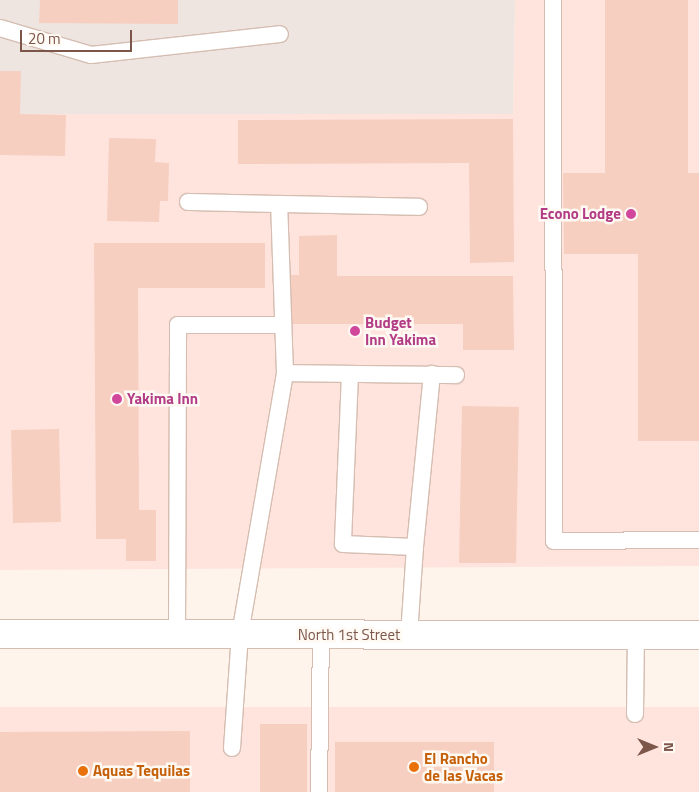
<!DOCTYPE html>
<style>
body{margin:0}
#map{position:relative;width:699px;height:792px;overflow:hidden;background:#fef4eb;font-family:"Titillium Web",sans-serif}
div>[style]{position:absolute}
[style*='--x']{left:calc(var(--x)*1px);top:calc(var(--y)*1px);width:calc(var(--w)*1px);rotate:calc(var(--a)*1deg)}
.commercial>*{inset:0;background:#ffe4de}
.industrial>*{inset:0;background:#eee5e0}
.building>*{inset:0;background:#f6cfc0}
.roads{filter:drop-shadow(1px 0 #d5bdb1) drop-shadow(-1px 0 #d5bdb1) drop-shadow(0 1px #d5bdb1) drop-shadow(0 -1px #d5bdb1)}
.lane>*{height:16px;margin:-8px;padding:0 8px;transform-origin:8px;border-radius:8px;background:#fff}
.secondary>*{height:28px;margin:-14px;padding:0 14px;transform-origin:14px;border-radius:14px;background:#fff}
.dots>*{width:14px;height:14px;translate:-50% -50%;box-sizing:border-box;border:2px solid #fff9f3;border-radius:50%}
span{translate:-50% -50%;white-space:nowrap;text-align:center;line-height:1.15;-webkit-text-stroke:5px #fff9f3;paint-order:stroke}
.hotel-label{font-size:15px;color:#b23c85;font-weight:700}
.right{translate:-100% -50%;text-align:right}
.left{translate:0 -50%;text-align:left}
.street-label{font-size:15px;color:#7d564a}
.food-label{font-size:15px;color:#c56008;font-weight:700}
.north{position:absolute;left:629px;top:722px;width:50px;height:50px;-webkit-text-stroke:4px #fff9f3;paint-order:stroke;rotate:90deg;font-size:14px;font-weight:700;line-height:20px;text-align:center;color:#7d564a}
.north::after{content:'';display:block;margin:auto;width:18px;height:22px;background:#7d564a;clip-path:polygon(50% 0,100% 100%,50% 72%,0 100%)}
.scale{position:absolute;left:20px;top:30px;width:112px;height:22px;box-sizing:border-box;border:2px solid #7d564a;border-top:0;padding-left:6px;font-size:15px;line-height:18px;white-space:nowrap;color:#7d564a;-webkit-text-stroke:4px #fff9f3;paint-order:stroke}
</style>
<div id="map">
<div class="commercial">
<i style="clip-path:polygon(515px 0,699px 0,699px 566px,0 570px,0 114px,513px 114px)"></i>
<i style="clip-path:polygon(0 707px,699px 707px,699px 792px,0 792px)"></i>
</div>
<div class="industrial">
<i style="clip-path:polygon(0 0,515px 0,513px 114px,0 114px)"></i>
</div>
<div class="building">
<i style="clip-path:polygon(40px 0,178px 0,178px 24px,39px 23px)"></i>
<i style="clip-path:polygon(605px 0,688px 0,688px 173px,699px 173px,699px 441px,638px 441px,638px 254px,564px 254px,563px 173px,605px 173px)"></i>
<i style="clip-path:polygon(0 71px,21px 71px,20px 114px,66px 115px,65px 156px,0 155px)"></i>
<i style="clip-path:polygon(513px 119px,514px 262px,470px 263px,469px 163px,238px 164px,238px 120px)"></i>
<i style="clip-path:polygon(109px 138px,156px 139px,155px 162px,169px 163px,168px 201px,160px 201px,159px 222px,107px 221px)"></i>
<i style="clip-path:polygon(337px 235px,337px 276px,513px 276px,514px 350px,463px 350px,463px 324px,291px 324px,291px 275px,299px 275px,299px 236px)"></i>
<i style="clip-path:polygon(94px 243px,265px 243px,265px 288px,138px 288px,139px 510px,156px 510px,156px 561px,126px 561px,126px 539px,96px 539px)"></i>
<i style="clip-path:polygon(462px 406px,519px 407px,516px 563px,459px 563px)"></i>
<i style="clip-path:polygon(59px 429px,61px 522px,13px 523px,11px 430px)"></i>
<i style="clip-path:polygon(260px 724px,307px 724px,307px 792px,260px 792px)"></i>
<i style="clip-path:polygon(190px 731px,190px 792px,0 792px,0 732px)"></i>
<i style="clip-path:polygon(335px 742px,494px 742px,494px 792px,335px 792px)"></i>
</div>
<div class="roads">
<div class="lane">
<i style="--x:553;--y:0;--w:541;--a:89.89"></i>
<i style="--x:554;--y:541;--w:145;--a:-0.4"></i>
<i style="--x:0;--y:28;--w:95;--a:16.5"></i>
<i style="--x:91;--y:55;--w:190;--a:-6.3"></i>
<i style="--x:188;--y:202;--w:91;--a:1.3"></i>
<i style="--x:285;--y:373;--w:169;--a:-92"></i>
<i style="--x:279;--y:204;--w:140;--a:1.2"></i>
<i style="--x:350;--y:374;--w:170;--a:92.4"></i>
<i style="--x:343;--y:544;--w:72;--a:2.4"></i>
<i style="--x:415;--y:547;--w:88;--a:93.9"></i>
<i style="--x:415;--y:547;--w:174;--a:-84.4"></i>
<i style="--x:177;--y:634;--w:309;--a:-89.8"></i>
<i style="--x:178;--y:325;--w:105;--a:0"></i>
<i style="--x:635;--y:714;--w:79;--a:-89.3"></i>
<i style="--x:232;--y:748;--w:114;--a:-86"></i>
<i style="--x:240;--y:634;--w:265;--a:-80.2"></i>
<i style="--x:285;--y:373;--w:171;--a:0.7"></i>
<i style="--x:319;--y:792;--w:157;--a:-89.3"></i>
</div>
<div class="secondary">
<i style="--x:0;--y:634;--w:699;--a:0.08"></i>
</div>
</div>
<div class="dots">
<i style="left:631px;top:214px;background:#d1479c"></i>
<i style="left:355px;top:331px;background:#d1479c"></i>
<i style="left:117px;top:399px;background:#d1479c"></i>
<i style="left:414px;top:767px;background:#e8710a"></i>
<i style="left:83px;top:771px;background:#e8710a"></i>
</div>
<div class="hotel-label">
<span class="right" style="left:621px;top:214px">Econo Lodge</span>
<span class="left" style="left:365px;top:331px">Budget<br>Inn Yakima</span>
<span class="left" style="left:127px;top:399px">Yakima Inn</span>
</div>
<div class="street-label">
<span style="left:349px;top:635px">North 1st Street</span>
</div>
<div class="food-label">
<span class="left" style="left:424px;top:767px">El Rancho<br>de las Vacas</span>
<span class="left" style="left:93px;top:771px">Aquas Tequilas</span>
</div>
<div class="north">N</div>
<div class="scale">20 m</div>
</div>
